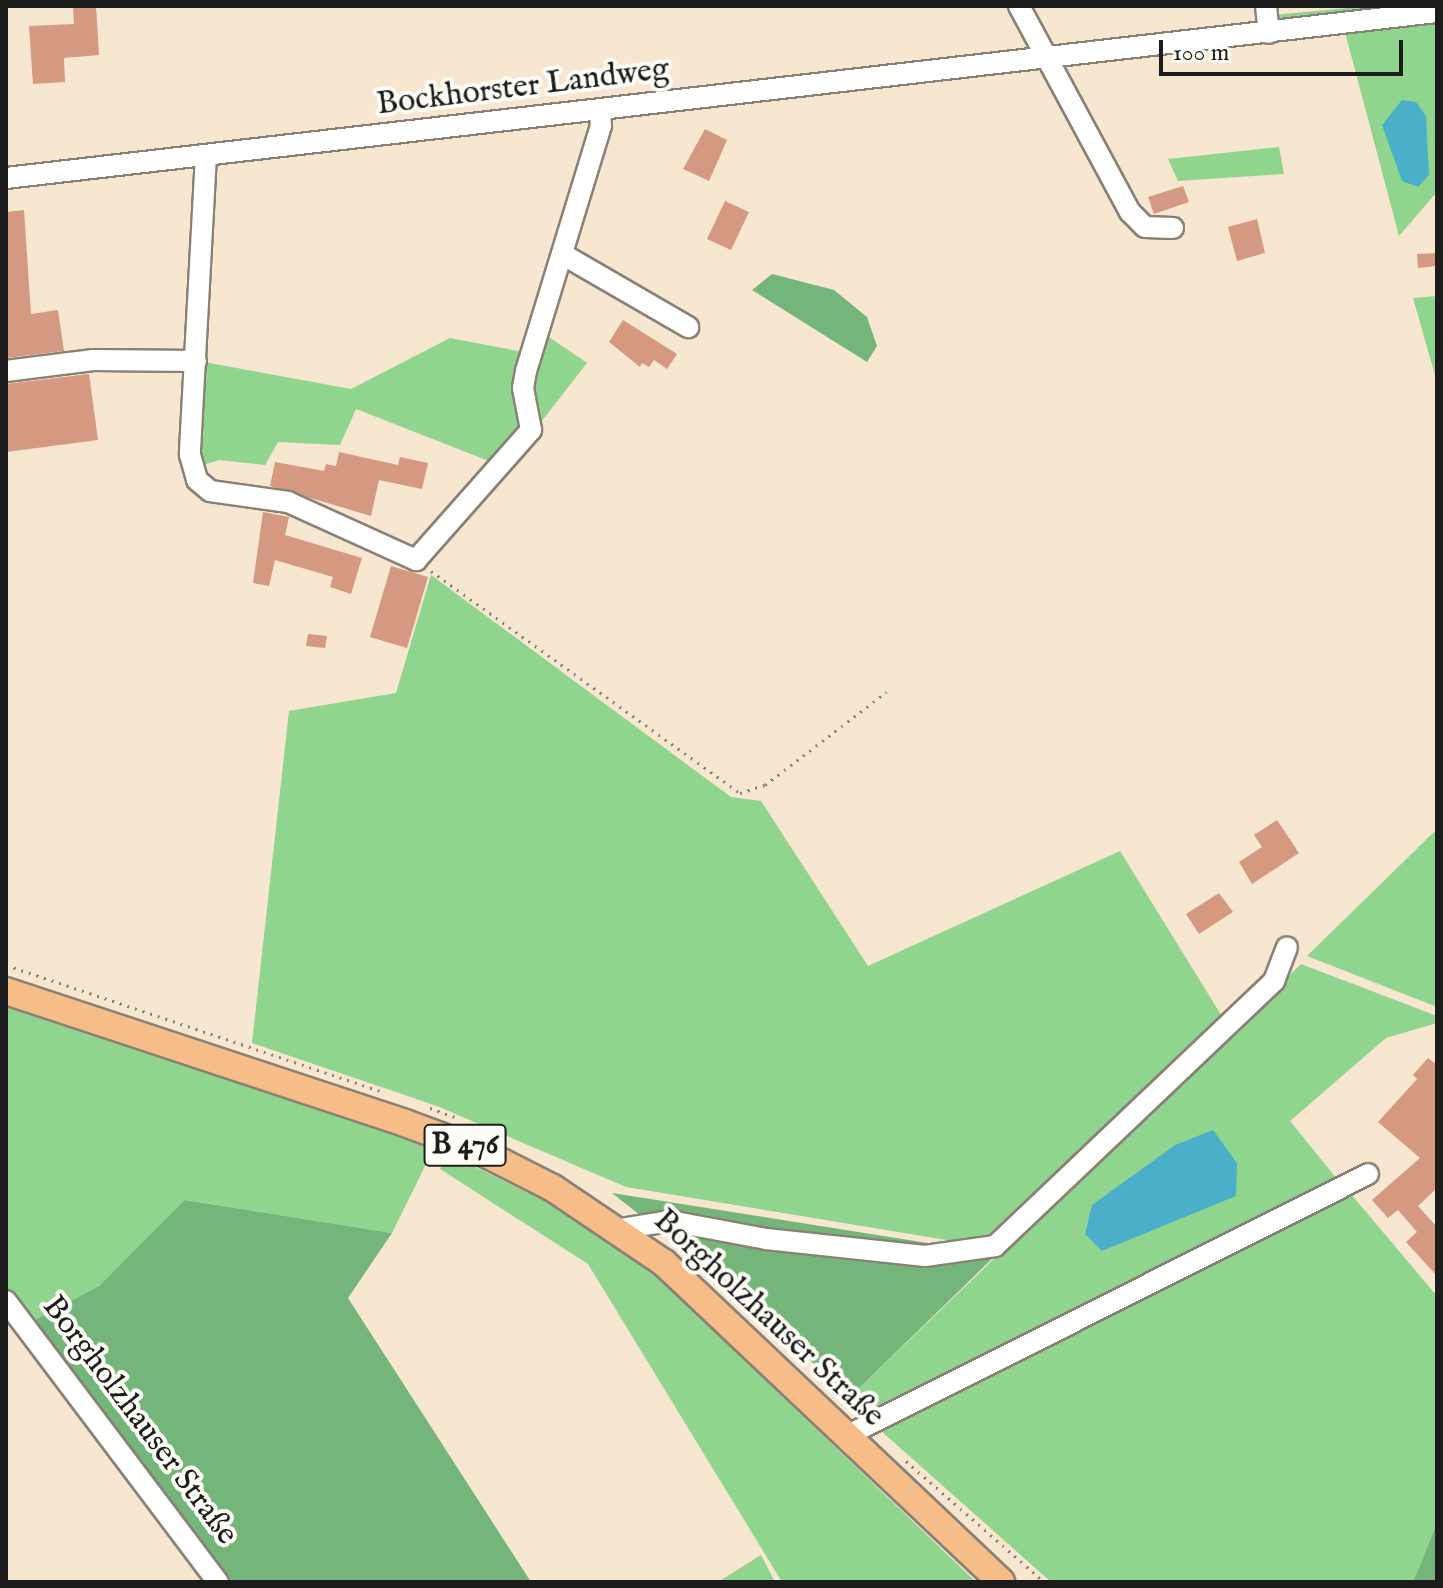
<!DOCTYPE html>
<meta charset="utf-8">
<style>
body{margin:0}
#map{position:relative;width:1443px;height:1588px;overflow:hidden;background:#f7e6d0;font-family:"IM FELL English",serif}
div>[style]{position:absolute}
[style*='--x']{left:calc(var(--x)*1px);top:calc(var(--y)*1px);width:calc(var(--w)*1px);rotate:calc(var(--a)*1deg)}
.green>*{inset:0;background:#90d58e}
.forest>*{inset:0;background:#74b679}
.water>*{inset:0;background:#4bafca}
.building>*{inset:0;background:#d49980}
.path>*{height:3px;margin-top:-1.5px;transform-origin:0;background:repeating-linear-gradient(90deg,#8a8176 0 2px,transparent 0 8px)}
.roads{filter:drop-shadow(2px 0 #8a8176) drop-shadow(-2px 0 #8a8176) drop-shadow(0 2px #8a8176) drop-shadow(0 -2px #8a8176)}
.minor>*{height:20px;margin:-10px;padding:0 10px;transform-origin:10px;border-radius:10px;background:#fff}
.major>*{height:26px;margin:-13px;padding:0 13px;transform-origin:13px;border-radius:13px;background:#f7bd88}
span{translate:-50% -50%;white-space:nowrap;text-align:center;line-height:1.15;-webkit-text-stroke:8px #fdfcf7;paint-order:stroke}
.shield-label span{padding:2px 6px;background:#fdfcf7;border:2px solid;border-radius:6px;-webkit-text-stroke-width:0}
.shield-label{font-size:30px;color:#1c1c1c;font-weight:700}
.street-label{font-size:32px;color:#1c1c1c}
.frame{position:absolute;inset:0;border:8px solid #1c1c1c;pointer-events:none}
.scale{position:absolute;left:1159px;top:40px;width:244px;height:36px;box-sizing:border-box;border:4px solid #1c1c1c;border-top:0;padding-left:10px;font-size:24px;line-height:28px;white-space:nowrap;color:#1c1c1c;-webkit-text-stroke:6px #fdfcf7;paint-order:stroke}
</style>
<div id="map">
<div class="green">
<i style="clip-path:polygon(1369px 6px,1433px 6px,1279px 22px,1273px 15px)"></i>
<i style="clip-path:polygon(1437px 21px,1436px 193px,1399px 236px,1345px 32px)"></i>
<i style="clip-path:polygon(1279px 147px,1284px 174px,1178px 181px,1168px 159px)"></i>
<i style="clip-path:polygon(1437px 296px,1437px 382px,1413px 298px)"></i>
<i style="clip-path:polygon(546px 335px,587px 363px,541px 422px,529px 384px)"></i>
<i style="clip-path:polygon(450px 338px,528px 353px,522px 432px,494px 463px,356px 409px,340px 445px,278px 442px,265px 465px,219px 460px,200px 466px,204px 362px,351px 389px)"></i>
<i style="clip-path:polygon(431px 575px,731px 797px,761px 801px,868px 966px,1120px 851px,1223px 1018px,977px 1245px,626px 1187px,437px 1106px,252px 1043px,289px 711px,396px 693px)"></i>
<i style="clip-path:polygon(1437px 829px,1437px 1007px,1307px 956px)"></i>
<i style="clip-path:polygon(1301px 964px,1437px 1016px,1437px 1023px,1386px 1038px,1290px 1121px,1337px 1179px,867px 1411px,850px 1397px)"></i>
<i style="clip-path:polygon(6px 1006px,434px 1148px,392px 1233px,186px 1200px,99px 1286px,31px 1322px,6px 1287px)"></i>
<i style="clip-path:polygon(449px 1154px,559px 1208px,639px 1259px,976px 1582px,782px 1582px,588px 1264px,440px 1169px)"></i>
<i style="clip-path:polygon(1350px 1193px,1437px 1296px,1437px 1523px,1413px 1582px,1051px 1582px,880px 1430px)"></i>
<i style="clip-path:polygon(761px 1555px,775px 1582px,718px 1582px)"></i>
</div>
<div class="forest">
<i style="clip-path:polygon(772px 274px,834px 290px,867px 317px,877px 346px,867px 362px,752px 290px)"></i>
<i style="clip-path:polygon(612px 1193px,997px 1254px,850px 1397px,719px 1277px)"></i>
<i style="clip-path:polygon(185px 1200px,392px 1233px,348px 1298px,531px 1582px,225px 1582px,31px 1322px,99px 1286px)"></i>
<i style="clip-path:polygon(1437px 1523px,1437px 1582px,1413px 1582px)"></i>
</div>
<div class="water">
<i style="clip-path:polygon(1402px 100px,1416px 102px,1426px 116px,1429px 175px,1418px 187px,1402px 181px,1382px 125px)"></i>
<i style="clip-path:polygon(1213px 1130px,1237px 1163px,1236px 1196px,1102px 1251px,1085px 1234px,1092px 1205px,1175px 1145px)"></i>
</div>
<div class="building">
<i style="clip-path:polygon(73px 6px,96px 6px,99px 55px,64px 58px,65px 82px,33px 84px,29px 26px,74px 24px)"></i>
<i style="clip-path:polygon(705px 129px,727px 140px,709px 181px,683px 169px)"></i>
<i style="clip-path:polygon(1183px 186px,1189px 202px,1154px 214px,1148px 197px)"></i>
<i style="clip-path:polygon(725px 201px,749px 212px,731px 250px,707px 239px)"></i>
<i style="clip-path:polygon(24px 210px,31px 314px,58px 310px,64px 351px,6px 358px,6px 212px)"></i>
<i style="clip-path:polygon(1257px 219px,1265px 253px,1237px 261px,1228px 227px)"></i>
<i style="clip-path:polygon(1437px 253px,1437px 266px,1418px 268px,1417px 254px)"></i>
<i style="clip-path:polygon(623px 320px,677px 354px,667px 369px,654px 360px,649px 367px,642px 363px,640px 367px,609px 342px)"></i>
<i style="clip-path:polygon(89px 374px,98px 440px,6px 452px,6px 384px)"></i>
<i style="clip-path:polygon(339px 452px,398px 465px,400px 457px,428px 463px,422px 489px,379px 480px,371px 516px,270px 486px,275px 462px,324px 471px,326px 464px,336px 466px)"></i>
<i style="clip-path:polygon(263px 512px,289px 517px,285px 535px,362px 558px,351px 594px,330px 587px,333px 577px,275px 560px,269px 586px,253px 583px)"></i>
<i style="clip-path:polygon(391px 566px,428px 577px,407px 648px,370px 637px)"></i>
<i style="clip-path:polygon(308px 634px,327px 636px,325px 648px,306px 646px)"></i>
<i style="clip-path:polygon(1277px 820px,1299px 853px,1252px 884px,1239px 862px,1262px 847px,1254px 835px)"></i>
<i style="clip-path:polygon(1219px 893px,1233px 912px,1199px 934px,1186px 914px)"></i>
<i style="clip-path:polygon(1428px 1058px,1437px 1065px,1437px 1188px,1418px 1206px,1437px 1227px,1437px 1276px,1406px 1242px,1417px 1232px,1398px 1210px,1388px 1218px,1372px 1200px,1420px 1158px,1378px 1122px,1417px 1079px,1413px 1075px)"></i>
</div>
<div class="path">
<i style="--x:431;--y:571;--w:380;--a:35.7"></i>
<i style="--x:740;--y:793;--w:26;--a:-18"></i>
<i style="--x:765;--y:785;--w:153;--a:-37.5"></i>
<i style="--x:6;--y:965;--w:396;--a:18.6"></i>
<i style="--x:430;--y:1108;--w:29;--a:20"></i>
<i style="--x:906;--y:1461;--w:184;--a:41.2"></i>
</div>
<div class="roads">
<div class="minor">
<i style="--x:1019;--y:6;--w:234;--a:61.7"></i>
<i style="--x:1130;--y:212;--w:21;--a:45"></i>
<i style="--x:1145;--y:227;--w:28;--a:2"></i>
<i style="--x:1266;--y:6;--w:27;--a:84"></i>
<i style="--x:206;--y:155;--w:300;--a:93.1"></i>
<i style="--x:190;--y:455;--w:26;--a:74"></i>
<i style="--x:197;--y:480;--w:17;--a:40"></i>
<i style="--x:210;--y:491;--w:79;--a:8"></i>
<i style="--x:288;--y:502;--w:141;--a:24.4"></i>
<i style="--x:416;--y:560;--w:174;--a:-48.5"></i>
<i style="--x:531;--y:430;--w:43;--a:-100.8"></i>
<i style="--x:523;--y:388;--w:17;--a:-80"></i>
<i style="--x:526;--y:371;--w:256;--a:-73"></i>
<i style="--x:601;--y:126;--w:16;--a:-94"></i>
<i style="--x:6;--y:178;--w:1441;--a:-6.62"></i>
<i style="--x:562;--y:254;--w:146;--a:30.1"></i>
<i style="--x:6;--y:371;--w:88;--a:-7.2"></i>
<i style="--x:93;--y:360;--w:103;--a:0.6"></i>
<i style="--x:620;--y:1229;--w:51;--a:-9.1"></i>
<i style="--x:670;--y:1221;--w:98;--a:10.6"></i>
<i style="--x:766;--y:1239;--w:160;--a:6.1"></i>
<i style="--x:925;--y:1256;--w:71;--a:-8.1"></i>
<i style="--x:995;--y:1246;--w:385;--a:-43.5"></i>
<i style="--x:1274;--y:981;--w:36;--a:-69"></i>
<i style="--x:6;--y:1301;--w:352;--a:53"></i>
<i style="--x:846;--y:1436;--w:584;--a:-26.65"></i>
</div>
<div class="major">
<i style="--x:6;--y:991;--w:420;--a:18.3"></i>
<i style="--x:405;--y:1123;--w:78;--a:20.3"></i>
<i style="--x:478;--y:1150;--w:84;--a:26.9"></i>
<i style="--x:553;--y:1188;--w:134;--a:34"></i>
<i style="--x:664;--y:1263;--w:464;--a:43.4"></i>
</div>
</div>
<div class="shield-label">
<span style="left:465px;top:1145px">B 476</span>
</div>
<div class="street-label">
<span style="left:523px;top:88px;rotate:-7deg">Bockhorster Landweg</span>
<span style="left:768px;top:1319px;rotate:43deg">Borgholzhauser Straße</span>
<span style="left:139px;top:1421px;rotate:53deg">Borgholzhauser Straße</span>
</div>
<div class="frame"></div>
<div class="scale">100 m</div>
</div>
